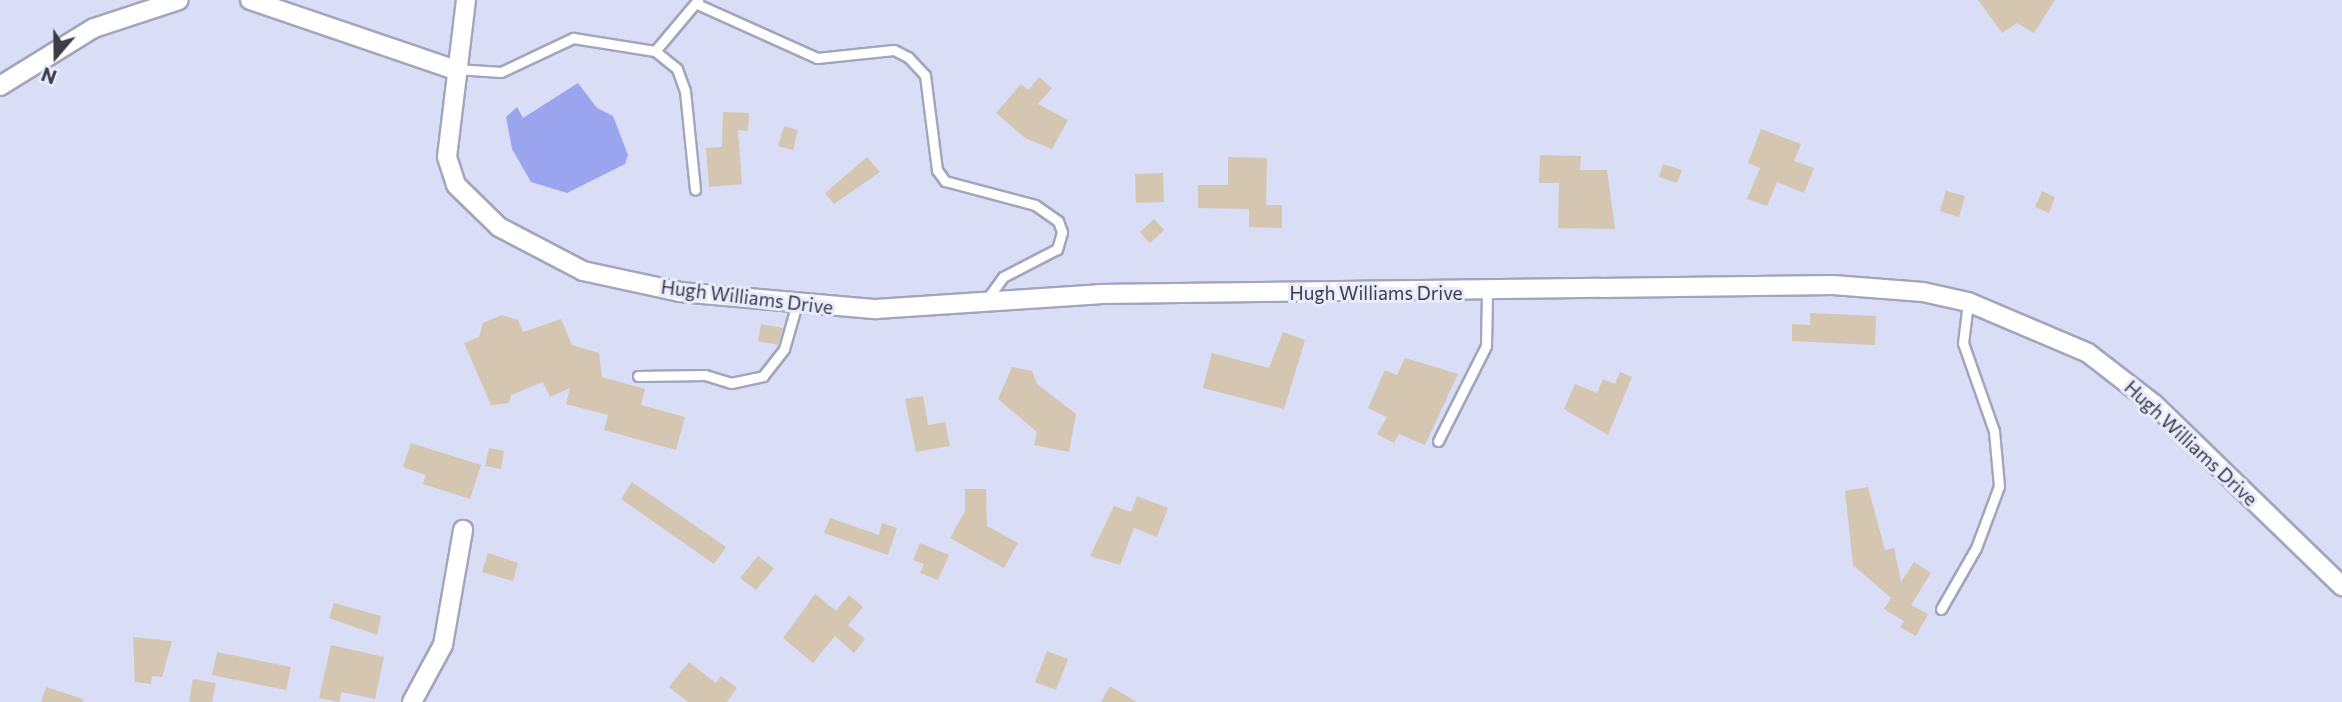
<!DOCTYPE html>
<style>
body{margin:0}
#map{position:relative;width:2342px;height:702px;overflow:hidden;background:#d9ddf6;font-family:Commissioner,sans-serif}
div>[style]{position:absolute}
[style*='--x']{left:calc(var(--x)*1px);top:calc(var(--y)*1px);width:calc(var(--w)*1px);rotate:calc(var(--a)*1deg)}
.water>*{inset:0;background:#9ba5ef}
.building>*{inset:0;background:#d4c6b0}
.roads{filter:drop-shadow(2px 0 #a2a6bd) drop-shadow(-2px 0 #a2a6bd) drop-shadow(0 2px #a2a6bd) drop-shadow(0 -2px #a2a6bd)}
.service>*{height:9px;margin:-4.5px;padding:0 4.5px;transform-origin:4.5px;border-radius:4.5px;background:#fff}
.minor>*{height:18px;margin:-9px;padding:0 9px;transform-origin:9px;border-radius:9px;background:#fff}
span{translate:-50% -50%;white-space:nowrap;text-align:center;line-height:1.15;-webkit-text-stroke:6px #e7ebfe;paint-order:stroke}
.street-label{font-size:19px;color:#3b3c46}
.north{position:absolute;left:21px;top:21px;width:70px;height:70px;-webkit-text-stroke:5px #e7ebfe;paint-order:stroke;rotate:200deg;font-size:19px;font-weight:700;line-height:28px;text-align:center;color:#3b3c46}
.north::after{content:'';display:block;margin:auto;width:24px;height:32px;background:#3b3c46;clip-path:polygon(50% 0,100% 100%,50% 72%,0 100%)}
</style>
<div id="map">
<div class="water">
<i style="clip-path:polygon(578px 83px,597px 108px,613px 116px,628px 155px,625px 164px,567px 193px,531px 182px,512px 149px,506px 117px,517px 107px,523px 118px)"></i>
</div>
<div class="building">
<i style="clip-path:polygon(1978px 0,2055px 0,2034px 33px,2017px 23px,2002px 33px)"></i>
<i style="clip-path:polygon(1039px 77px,1052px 88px,1038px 104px,1068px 120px,1052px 149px,1025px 138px,996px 113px,1021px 84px,1028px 90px)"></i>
<i style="clip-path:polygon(723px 112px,749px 113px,748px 131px,738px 130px,742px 184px,709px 187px,706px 148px,722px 147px)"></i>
<i style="clip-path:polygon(784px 126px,798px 130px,793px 150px,778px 146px)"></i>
<i style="clip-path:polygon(1761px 129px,1801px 144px,1794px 161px,1814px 168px,1804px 193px,1777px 182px,1767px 206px,1747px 199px,1760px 168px,1748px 163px)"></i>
<i style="clip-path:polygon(1540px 155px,1581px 156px,1580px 170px,1607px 170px,1615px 229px,1558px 228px,1559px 183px,1539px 183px)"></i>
<i style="clip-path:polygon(867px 157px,880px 172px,834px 204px,825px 193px)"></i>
<i style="clip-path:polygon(1228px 157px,1267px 158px,1266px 205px,1282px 205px,1282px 228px,1249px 227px,1249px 209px,1198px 208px,1198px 185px,1228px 185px)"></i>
<i style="clip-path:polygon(1663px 164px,1682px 170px,1677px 183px,1659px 177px)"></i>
<i style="clip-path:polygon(1163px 173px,1164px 202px,1136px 203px,1135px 174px)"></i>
<i style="clip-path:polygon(1946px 191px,1965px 196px,1959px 217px,1940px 211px)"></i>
<i style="clip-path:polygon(2042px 191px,2055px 197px,2049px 213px,2035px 207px)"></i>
<i style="clip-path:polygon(1154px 219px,1164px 230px,1150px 243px,1140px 232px)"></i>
<i style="clip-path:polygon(1810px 313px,1876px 316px,1875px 345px,1792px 341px,1792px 324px,1810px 325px)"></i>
<i style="clip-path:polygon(502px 315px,518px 320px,523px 332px,561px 319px,572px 345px,599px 353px,602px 377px,645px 389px,641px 405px,685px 417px,676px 450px,604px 430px,608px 415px,566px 404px,570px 388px,550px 397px,543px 382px,511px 395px,509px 403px,491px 405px,464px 343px,479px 337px,483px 323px)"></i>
<i style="clip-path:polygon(761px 324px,783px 328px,778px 345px,758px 341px)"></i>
<i style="clip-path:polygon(1283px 332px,1305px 340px,1284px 409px,1203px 388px,1212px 353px,1269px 368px)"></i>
<i style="clip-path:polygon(1405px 358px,1458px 374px,1425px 445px,1399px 434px,1394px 443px,1377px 434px,1387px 417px,1368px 408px,1385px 370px,1397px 375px)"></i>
<i style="clip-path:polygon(1012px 367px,1032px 371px,1037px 384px,1076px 414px,1069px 452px,1034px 445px,1037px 432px,998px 399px)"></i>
<i style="clip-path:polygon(1620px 372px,1632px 377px,1608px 435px,1564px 409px,1575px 384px,1597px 393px,1603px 379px,1615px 384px)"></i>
<i style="clip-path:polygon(923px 396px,928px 425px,945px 422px,950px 446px,916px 452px,905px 399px)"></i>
<i style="clip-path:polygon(411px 443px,481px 465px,470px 499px,423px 484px,426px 475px,403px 467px)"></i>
<i style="clip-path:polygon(489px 448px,504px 451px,501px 469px,485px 466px)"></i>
<i style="clip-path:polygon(632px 482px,726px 547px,714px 564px,621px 499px)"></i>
<i style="clip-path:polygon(1868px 487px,1885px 550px,1894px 548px,1901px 582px,1914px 562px,1931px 573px,1911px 605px,1928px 614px,1916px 636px,1900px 627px,1904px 621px,1884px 609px,1891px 598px,1853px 565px,1845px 491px)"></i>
<i style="clip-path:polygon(965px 489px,986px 489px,987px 526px,1018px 543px,1004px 568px,950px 538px,965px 511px)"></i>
<i style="clip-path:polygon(1137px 496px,1168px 508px,1157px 537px,1134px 528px,1120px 565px,1090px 556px,1114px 506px,1131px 512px)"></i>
<i style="clip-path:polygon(830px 518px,879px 535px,882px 523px,897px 528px,888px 555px,824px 533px)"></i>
<i style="clip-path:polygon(920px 543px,949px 555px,938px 580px,920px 573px,924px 564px,913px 560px)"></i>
<i style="clip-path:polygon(488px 553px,518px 563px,513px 581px,482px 572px)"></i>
<i style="clip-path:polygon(758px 556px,774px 568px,756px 590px,740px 578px)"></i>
<i style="clip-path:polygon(815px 594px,836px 611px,849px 595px,863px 607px,848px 625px,865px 639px,854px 653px,835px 636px,813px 663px,783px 638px)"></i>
<i style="clip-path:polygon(334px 603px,381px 616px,377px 635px,329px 618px)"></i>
<i style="clip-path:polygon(133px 637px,172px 641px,162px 677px,152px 676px,151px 684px,135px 682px)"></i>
<i style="clip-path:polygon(331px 645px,384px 657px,375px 699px,342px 692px,339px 702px,319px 698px)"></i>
<i style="clip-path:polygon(1047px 651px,1068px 659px,1056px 690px,1035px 682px)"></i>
<i style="clip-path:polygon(217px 652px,291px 667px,286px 690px,212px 675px)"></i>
<i style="clip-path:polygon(689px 662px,716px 683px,721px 676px,737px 688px,727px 702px,688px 702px,669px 687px)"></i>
<i style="clip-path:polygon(193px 679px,216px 683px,212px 702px,189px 702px)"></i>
<i style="clip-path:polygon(1110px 686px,1137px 702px,1101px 702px)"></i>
<i style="clip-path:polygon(46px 687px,83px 699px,83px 702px,41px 702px)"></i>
</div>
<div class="roads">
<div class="service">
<i style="--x:697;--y:4;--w:132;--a:24.2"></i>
<i style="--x:817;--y:58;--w:77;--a:-5.9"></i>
<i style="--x:894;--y:50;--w:16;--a:27"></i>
<i style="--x:908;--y:57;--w:25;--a:47"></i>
<i style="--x:925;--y:75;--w:96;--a:82.8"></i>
<i style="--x:937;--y:170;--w:14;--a:54"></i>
<i style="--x:945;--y:181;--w:93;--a:14.9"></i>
<i style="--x:1035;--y:205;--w:28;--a:35"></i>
<i style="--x:1058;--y:221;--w:12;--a:70"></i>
<i style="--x:1062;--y:232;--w:18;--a:106"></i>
<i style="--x:1057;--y:249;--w:61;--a:152.6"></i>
<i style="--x:1003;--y:277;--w:31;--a:126"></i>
<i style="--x:655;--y:51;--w:67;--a:-49.9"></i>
<i style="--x:456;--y:69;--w:45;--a:3.8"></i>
<i style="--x:501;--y:72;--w:80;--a:-25.3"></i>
<i style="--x:573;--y:38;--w:83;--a:9"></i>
<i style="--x:655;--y:51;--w:28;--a:39"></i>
<i style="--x:677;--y:69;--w:23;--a:70"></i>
<i style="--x:685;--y:91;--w:99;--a:84.2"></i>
<i style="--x:638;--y:376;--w:67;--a:-0.9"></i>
<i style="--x:705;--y:375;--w:27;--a:17"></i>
<i style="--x:731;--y:383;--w:33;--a:-12"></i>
<i style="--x:763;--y:376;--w:34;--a:-52"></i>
<i style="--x:784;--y:349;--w:44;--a:-74.1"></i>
<i style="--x:1438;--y:441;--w:106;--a:-63.2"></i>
<i style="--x:1486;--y:346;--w:53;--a:-88.9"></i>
<i style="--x:1941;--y:609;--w:70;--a:-60.2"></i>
<i style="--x:1976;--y:548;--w:66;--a:-69.6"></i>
<i style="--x:1999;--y:486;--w:55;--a:-95.2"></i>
<i style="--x:1994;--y:431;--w:93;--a:-109.4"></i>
<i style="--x:1963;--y:343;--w:41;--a:-83"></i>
</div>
<div class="minor">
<i style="--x:250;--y:0;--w:214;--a:18.8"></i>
<i style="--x:466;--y:0;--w:158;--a:96.9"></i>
<i style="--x:447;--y:157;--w:29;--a:72"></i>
<i style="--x:456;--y:185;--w:60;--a:44.3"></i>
<i style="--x:499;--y:227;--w:95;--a:27.6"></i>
<i style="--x:583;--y:271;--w:99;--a:12.2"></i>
<i style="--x:680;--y:292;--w:197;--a:5"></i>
<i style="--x:876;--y:309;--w:224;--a:-3.8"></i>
<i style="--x:1099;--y:294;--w:734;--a:-0.7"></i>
<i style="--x:1833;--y:285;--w:90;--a:4.4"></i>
<i style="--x:1923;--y:292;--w:46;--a:12.5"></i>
<i style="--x:1968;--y:302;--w:130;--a:23"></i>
<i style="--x:2088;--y:353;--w:83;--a:37.7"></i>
<i style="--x:2154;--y:404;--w:262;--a:44.1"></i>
<i style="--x:0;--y:86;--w:110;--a:-31.7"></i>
<i style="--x:94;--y:28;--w:89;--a:-18.2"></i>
<i style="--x:412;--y:702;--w:65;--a:-61.5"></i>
<i style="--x:443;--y:645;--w:117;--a:-80.1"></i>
</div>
</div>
<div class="street-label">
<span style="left:1376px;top:293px">Hugh Williams Drive</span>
<span style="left:747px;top:297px;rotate:7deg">Hugh Williams Drive</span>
<span style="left:2191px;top:443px;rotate:43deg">Hugh Williams Drive</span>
</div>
<div class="north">N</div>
</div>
